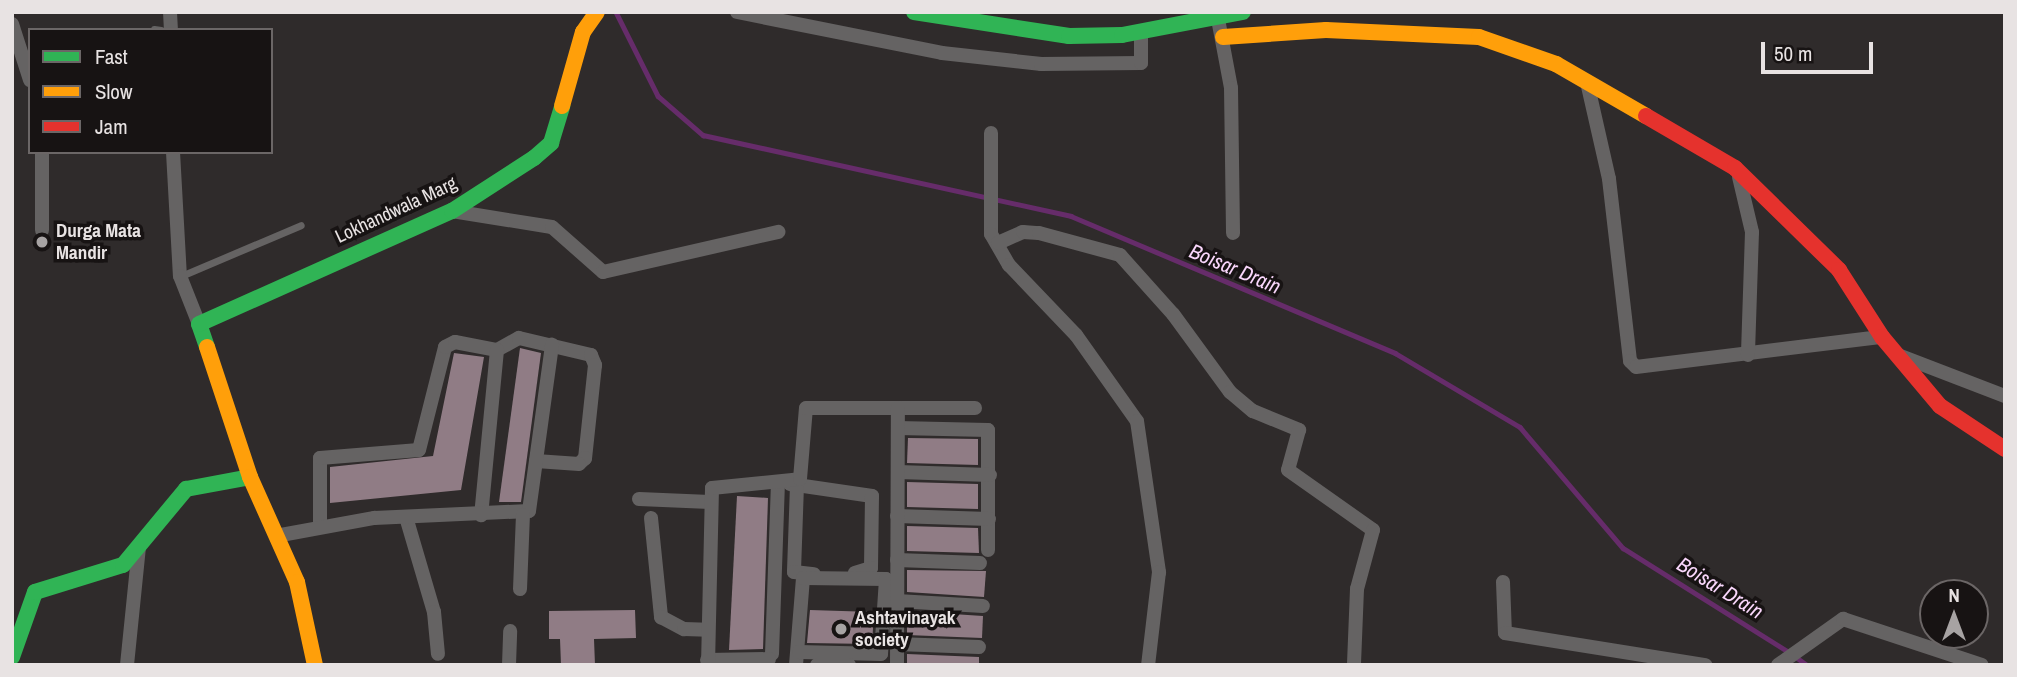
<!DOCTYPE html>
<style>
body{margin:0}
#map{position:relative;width:2017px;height:677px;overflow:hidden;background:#2f2b2b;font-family:"Archivo Narrow",sans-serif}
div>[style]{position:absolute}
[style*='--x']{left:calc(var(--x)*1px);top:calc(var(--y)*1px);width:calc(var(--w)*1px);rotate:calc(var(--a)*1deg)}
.stream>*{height:4.5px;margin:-2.25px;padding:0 2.25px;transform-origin:2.25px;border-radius:2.25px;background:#662c6a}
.building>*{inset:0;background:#907c85}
.lane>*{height:7px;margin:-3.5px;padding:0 3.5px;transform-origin:3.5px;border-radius:3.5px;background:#656363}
.street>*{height:14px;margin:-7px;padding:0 7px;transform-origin:7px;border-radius:7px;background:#656363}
.fast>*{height:16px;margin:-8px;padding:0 8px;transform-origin:8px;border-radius:8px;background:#30b455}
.slow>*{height:16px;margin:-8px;padding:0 8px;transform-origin:8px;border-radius:8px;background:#ff9f0a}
.jam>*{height:16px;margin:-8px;padding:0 8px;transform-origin:8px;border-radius:8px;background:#e5322d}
.dots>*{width:19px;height:19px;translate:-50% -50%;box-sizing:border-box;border:4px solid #171313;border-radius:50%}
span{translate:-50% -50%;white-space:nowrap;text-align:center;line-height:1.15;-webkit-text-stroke:7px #171313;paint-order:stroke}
.street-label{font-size:19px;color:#e8e3e3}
.poi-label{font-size:19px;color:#e8e3e3;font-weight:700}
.left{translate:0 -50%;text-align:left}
.water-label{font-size:21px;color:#fad7fc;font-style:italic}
.frame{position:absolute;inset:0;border:14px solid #e8e3e3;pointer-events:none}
.legend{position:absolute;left:28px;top:28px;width:245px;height:126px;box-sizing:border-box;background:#171313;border:2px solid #6b6666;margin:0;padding:9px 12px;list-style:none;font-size:21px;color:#e8e3e3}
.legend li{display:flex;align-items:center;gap:14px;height:35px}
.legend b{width:35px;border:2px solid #6b6666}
.north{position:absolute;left:1919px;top:579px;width:70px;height:70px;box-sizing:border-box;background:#171313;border:2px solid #6b6666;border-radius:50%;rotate:0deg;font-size:19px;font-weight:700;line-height:28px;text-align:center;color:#e8e3e3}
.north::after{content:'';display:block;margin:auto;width:24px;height:32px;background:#a7a3a3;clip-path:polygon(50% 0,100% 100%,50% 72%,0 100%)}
.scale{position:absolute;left:1761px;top:42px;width:112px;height:32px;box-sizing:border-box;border:4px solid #e8e3e3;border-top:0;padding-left:9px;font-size:21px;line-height:24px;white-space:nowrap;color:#e8e3e3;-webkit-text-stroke:5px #171313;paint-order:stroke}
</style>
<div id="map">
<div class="stream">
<i style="--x:616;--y:12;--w:94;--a:63.4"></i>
<i style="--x:658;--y:96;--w:60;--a:40.9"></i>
<i style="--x:703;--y:135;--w:377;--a:12.4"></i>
<i style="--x:1071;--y:216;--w:352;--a:22.9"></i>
<i style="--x:1395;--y:353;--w:145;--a:30.6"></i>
<i style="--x:1520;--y:427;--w:159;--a:49.6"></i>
<i style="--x:1623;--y:548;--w:196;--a:32.1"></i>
<i style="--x:1796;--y:657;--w:14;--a:36"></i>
</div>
<div class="building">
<i style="clip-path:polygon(520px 348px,541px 353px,521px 502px,499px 502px)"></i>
<i style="clip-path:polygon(454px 353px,484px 357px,461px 490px,330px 503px,330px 467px,433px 456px)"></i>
<i style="clip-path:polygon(908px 438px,978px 439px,978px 465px,907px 463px)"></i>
<i style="clip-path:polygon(907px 482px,978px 484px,978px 509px,907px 507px)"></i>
<i style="clip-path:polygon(737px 496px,768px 498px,763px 649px,729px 650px)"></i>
<i style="clip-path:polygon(907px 526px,978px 528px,979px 553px,907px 551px)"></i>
<i style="clip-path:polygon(907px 570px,986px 571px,984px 597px,907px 592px)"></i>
<i style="clip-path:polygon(635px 610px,636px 638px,594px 639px,595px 665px,561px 665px,560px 639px,549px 639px,549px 611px)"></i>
<i style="clip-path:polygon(810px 610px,874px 612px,872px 644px,807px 643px)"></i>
<i style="clip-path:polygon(907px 611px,983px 616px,982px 638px,907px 635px)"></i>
<i style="clip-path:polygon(907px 654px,979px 657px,979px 665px,907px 665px)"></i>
</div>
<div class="lane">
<i style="--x:154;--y:29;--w:7;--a:8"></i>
<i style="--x:181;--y:276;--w:130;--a:-23"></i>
</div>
<div class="street">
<i style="--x:170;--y:12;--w:18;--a:87"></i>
<i style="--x:737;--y:12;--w:209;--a:11.3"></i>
<i style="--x:942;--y:53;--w:100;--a:6.3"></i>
<i style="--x:1041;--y:64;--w:100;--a:-0.6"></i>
<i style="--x:1141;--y:63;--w:31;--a:-90"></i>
<i style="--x:1218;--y:19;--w:70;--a:79.3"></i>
<i style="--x:1231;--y:88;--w:145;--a:89.2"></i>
<i style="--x:12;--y:24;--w:59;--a:72.2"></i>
<i style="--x:1587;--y:82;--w:99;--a:77.2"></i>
<i style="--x:1609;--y:179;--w:183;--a:83.4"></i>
<i style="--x:1630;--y:361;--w:8;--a:45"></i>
<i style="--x:1636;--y:367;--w:248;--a:-7"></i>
<i style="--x:991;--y:133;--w:101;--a:90"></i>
<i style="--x:991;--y:234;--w:36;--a:60"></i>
<i style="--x:1009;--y:265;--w:97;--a:46.3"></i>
<i style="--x:1076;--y:335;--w:105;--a:54.7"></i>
<i style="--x:1137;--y:421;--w:153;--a:81.7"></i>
<i style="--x:1159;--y:572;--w:94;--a:96.7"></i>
<i style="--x:42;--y:152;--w:78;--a:90"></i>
<i style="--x:173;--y:152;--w:124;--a:86.8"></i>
<i style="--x:180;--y:276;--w:52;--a:68.4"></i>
<i style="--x:1739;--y:177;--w:57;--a:76.7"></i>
<i style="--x:1752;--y:232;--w:123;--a:91.9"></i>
<i style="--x:452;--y:211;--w:101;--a:9.1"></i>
<i style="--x:552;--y:227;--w:68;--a:41.4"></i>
<i style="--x:603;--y:272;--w:180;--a:-12.9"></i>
<i style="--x:998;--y:243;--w:27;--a:-24"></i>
<i style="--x:1023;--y:232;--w:16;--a:4"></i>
<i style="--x:1039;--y:233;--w:84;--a:15.2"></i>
<i style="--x:1120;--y:255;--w:79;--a:48.1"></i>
<i style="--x:1173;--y:314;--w:97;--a:53.8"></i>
<i style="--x:1230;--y:392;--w:30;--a:40"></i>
<i style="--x:1253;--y:411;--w:50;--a:22.4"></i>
<i style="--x:1299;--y:430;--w:41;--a:105.4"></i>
<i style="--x:1288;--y:470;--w:104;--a:35.2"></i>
<i style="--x:1373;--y:530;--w:61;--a:105.2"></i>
<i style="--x:1357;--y:589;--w:76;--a:92.3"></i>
<i style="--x:497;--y:350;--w:25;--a:-29"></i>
<i style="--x:519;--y:338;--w:74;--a:13.3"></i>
<i style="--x:591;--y:355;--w:11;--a:68"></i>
<i style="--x:595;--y:365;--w:94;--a:96.1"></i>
<i style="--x:585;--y:458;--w:8;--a:135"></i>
<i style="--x:579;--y:464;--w:43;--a:-176"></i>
<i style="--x:1898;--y:355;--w:115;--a:21"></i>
<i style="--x:898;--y:428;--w:90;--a:1.3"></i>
<i style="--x:988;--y:430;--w:120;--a:90"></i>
<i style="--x:898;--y:472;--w:92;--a:1.9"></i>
<i style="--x:790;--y:484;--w:83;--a:8.3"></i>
<i style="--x:872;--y:496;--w:72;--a:90.8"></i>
<i style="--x:871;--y:568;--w:17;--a:163"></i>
<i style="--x:797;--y:485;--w:87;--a:92"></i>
<i style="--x:794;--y:572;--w:20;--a:6"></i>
<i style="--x:639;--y:499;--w:71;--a:2.4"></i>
<i style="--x:897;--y:516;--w:92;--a:1.9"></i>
<i style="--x:406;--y:517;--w:99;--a:73.6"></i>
<i style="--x:434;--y:612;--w:42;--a:84.6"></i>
<i style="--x:651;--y:518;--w:100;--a:84.2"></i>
<i style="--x:661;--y:617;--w:26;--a:28"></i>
<i style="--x:684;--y:629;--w:23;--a:2"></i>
<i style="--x:320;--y:526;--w:68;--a:-90"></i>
<i style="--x:320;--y:458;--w:99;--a:-4.6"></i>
<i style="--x:419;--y:450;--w:106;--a:-75.8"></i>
<i style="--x:445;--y:347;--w:11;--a:-27"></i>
<i style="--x:455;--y:342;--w:43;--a:10.8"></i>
<i style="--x:497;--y:350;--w:166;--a:95.5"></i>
<i style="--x:281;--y:535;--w:95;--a:-10.4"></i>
<i style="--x:374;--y:518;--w:155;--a:-2.6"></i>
<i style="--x:529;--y:511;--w:168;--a:-82.1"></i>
<i style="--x:897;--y:560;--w:83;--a:2.1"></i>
<i style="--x:1503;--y:582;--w:51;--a:87.8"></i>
<i style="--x:1505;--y:633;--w:203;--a:9.1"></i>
<i style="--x:520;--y:589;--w:74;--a:-87.7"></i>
<i style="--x:897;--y:601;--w:86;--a:3.3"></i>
<i style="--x:897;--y:644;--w:82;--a:2.1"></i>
<i style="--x:772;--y:654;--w:170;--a:-88"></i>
<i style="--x:707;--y:660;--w:62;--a:-0.9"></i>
<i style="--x:127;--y:665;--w:119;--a:-84.2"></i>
<i style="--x:509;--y:665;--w:34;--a:-88"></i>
<i style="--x:708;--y:665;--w:177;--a:-88.7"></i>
<i style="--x:712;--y:488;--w:88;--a:-5.8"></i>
<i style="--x:800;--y:479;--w:71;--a:-85.2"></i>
<i style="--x:806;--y:408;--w:169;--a:0"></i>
<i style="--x:796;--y:665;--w:87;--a:-85.4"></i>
<i style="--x:803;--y:578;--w:83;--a:0.7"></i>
<i style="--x:886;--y:579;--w:75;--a:93.8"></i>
<i style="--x:881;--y:654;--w:82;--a:-178.6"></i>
<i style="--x:817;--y:665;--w:32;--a:0"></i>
<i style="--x:897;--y:665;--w:257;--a:-89.8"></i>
<i style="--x:1778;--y:665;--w:80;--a:-35.3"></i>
<i style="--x:1843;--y:619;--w:146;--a:18.3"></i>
</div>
<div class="fast">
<i style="--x:914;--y:12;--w:157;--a:8.8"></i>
<i style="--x:1069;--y:36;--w:53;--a:-1.1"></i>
<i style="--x:1122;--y:35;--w:123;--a:-10.8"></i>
<i style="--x:207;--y:347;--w:24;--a:-109"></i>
<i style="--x:199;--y:324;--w:277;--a:-24.1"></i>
<i style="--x:452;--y:211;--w:98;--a:-32.9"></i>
<i style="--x:534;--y:158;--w:23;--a:-41"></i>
<i style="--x:551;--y:143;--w:39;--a:-73"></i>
<i style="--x:12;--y:657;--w:69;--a:-70.5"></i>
<i style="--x:35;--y:592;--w:92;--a:-17.1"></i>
<i style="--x:123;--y:565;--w:99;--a:-50.3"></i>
<i style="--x:186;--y:489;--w:65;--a:-10.6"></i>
</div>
<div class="slow">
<i style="--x:1223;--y:37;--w:103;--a:-3.9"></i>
<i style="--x:1326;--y:30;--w:153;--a:2.6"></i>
<i style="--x:1479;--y:37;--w:82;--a:19.3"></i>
<i style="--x:1556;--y:64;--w:104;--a:30"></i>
<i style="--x:562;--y:106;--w:77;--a:-74.2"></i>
<i style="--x:583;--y:32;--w:24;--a:-55"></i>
<i style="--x:207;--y:347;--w:137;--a:71.7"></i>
<i style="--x:250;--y:477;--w:115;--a:65.9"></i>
<i style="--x:297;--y:582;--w:85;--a:77.8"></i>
</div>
<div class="jam">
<i style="--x:1646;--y:116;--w:103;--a:30.3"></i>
<i style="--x:1735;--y:168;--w:146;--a:44.4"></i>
<i style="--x:1839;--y:270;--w:80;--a:57.3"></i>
<i style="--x:1882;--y:337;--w:90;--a:50"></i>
<i style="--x:1940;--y:406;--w:78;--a:33.5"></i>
</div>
<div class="dots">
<i style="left:42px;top:242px;background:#a7a3a3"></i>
<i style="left:841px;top:629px;background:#a7a3a3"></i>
</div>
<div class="street-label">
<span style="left:396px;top:210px;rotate:-25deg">Lokhandwala Marg</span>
</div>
<div class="poi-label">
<span class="left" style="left:56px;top:242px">Durga Mata<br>Mandir</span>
<span class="left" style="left:855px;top:629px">Ashtavinayak<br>society</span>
</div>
<div class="water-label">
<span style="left:1235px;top:269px;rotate:23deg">Boisar Drain</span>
<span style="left:1720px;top:588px;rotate:32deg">Boisar Drain</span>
</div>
<div class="frame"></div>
<ul class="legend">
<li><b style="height:9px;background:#30b455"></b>Fast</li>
<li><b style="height:9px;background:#ff9f0a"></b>Slow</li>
<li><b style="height:9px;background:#e5322d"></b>Jam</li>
</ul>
<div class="north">N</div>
<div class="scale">50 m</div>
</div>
